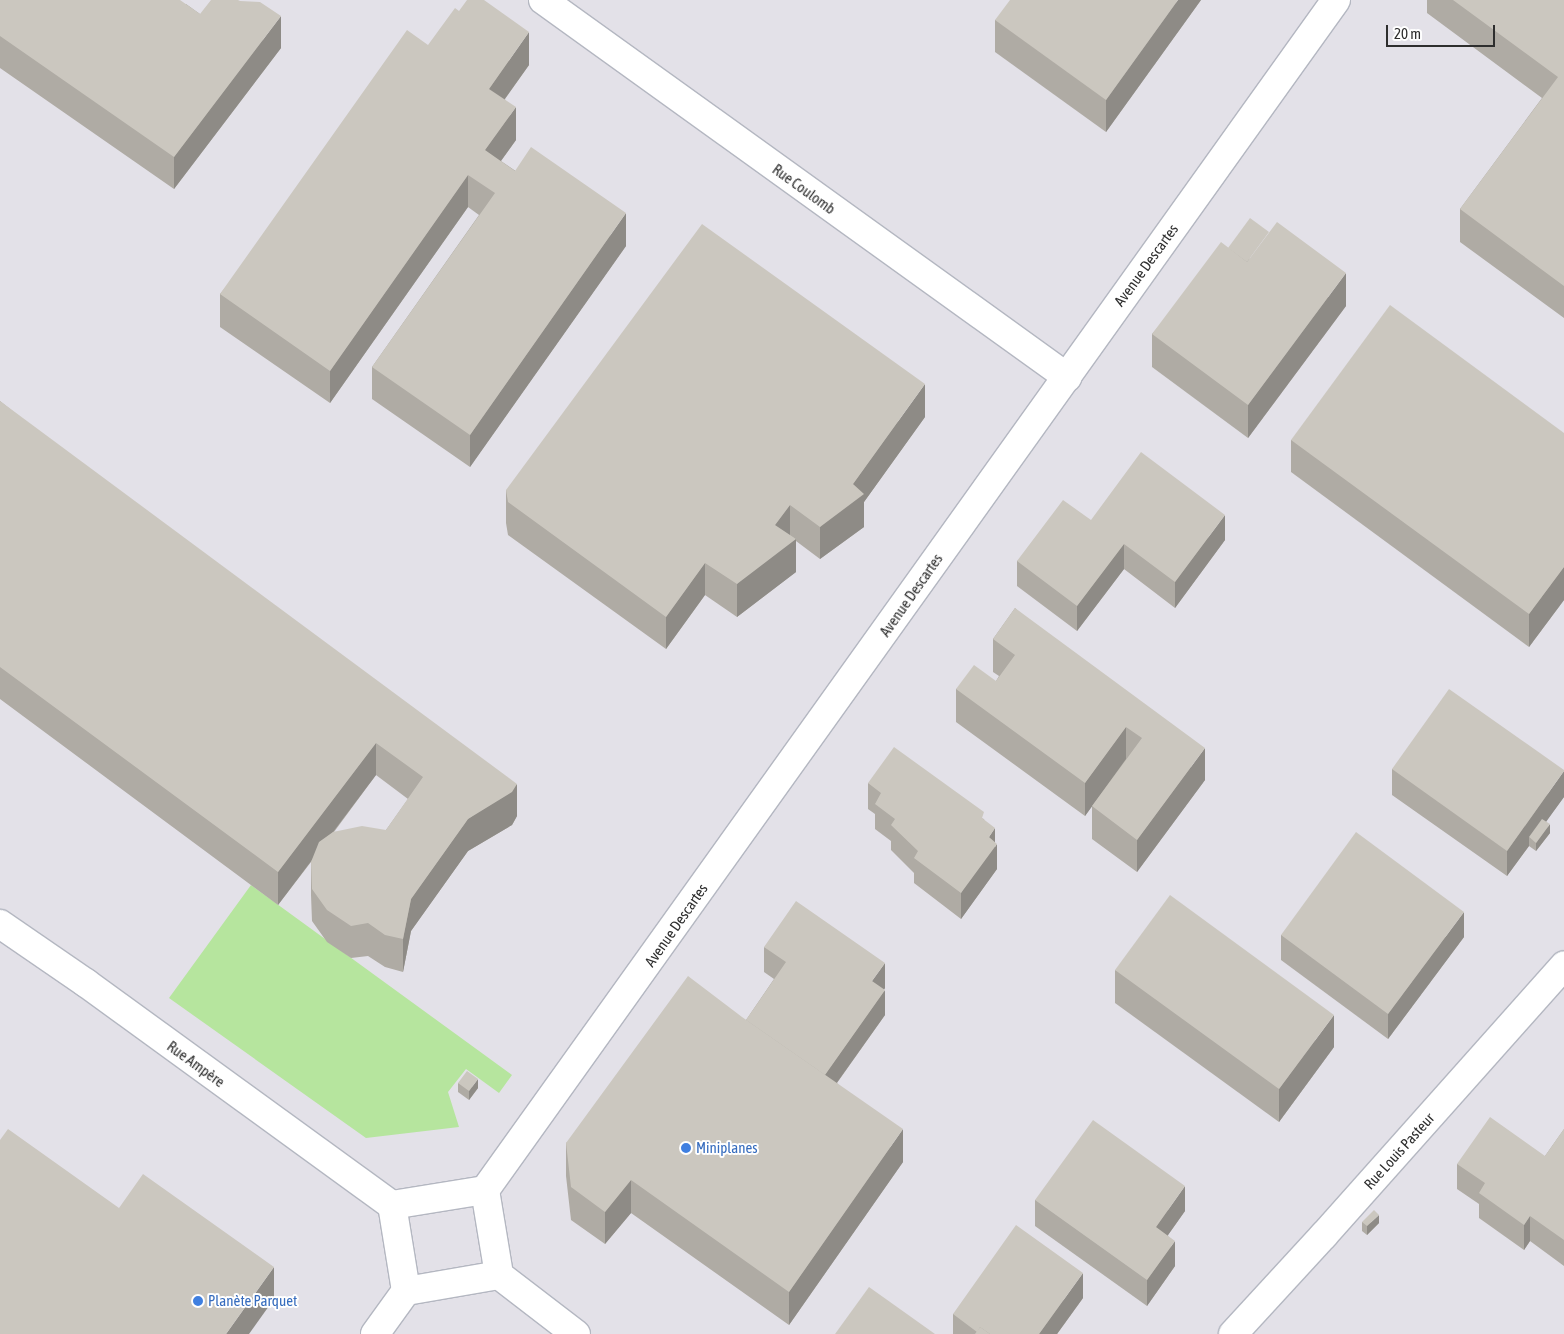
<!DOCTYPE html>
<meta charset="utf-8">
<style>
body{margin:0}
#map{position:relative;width:1564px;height:1334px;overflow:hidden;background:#efe9e1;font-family:"Asap Condensed",sans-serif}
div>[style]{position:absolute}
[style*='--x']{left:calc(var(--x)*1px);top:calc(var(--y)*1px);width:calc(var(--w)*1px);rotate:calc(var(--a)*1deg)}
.industrial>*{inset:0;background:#e3e1e8}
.green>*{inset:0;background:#b6e59e}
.roads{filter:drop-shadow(1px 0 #b4b7c1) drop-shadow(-1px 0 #b4b7c1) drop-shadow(0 1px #b4b7c1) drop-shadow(0 -1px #b4b7c1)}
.street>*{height:28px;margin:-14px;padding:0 14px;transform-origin:14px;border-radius:14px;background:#fff}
.wall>*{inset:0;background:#afaba4}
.shaded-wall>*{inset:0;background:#8e8b86}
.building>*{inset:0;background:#cbc7bf}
.dots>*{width:14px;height:14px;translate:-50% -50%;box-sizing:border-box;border:2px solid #fff;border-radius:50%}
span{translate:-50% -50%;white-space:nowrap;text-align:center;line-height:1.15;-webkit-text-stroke:4px #fff;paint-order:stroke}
.street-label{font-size:15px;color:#2e2e2e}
.shop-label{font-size:15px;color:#366cbe}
.left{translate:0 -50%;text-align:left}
.scale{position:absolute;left:1386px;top:25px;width:109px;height:22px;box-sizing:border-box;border:2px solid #2e2e2e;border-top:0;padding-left:6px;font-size:15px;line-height:18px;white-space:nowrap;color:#2e2e2e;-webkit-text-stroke:4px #fff;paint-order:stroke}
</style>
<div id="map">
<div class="industrial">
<i style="clip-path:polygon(0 0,1564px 0,1564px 1334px,0 1334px)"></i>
</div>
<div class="green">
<i style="clip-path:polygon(251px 885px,512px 1075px,499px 1093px,466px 1069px,448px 1092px,459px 1127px,366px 1138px,169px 998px)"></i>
</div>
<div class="roads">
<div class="street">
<i style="--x:543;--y:0;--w:646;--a:35.73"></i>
<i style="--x:0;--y:924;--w:104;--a:34.5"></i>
<i style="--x:86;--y:983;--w:378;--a:36"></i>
<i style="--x:485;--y:1190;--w:1463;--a:-54.43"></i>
<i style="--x:485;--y:1190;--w:86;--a:80.6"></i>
<i style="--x:499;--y:1275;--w:94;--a:170.2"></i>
<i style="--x:406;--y:1291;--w:87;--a:-99.2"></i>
<i style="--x:392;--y:1205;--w:94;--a:-9.2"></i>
<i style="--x:499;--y:1275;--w:97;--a:37.5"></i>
<i style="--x:375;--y:1334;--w:53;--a:-54.2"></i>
<i style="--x:1233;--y:1334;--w:134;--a:-47.4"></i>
<i style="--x:1324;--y:1235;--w:361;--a:-48.3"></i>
</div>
</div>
<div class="wall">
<i style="clip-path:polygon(0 0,186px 4px,200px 14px,281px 48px,174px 189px,0 68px)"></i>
<i style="clip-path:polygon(1201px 0,1106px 132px,995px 52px,995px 20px)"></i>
<i style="clip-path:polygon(1427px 0,1564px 0,1564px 318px,1460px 242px,1460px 209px,1542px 98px,1427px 13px)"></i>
<i style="clip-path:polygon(428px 45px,529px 65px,505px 99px,516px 140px,501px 161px,626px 246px,470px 467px,372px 399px,372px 367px,479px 215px,468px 207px,330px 403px,220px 327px,220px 294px)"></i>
<i style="clip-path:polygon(1228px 248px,1346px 306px,1248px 438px,1152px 367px,1152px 334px)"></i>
<i style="clip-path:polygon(evenodd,0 401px,517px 816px,512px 825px,468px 851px,411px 931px,403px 972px,385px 967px,368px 956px,351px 958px,327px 942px,312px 921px,311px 895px,311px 862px,278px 905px,0 699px,0 401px,376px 775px,408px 799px,386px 830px,334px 832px,376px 775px)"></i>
<i style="clip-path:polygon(925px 417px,864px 502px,864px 527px,820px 559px,796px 541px,796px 572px,737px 617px,705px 595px,666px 649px,508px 535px,506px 523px,506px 490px)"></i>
<i style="clip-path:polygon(1564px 433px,1564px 600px,1529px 647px,1291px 472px,1291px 440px)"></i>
<i style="clip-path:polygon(1091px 520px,1225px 540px,1175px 608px,1124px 569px,1077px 631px,1017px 586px,1017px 561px)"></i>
<i style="clip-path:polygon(1015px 608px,1205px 780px,1137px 872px,1092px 839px,1092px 806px,1126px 759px,1085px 816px,956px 722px,956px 689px,996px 681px,999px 676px,993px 672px,993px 639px)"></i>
<i style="clip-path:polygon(1392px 769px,1564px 797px,1546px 821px,1550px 833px,1536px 851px,1529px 846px,1507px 876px,1392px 795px)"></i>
<i style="clip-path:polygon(868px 783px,984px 819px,997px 869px,961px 919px,914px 883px,914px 873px,891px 850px,891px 841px,875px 829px,875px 814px,868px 809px)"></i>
<i style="clip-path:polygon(1281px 935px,1464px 937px,1388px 1039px,1281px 960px)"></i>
<i style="clip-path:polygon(764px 947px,885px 988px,884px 990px,885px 1015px,837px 1083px,903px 1162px,789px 1325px,631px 1213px,605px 1244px,571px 1220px,566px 1176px,566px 1143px,746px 1020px,774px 979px,764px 972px)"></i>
<i style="clip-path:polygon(1115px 970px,1334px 1047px,1279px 1122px,1115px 1003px)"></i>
<i style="clip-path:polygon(458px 1083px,478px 1088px,469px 1100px,458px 1092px)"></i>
<i style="clip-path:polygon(1564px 1129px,1564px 1266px,1530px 1241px,1524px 1250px,1479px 1218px,1479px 1204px,1457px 1189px,1457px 1164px,1545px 1156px)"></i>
<i style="clip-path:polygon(1035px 1200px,1185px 1211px,1168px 1235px,1175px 1266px,1147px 1306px,1035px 1226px)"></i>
<i style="clip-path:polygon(1362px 1222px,1379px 1223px,1367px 1235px,1362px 1231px)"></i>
<i style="clip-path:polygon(1083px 1298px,1057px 1334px,953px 1334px,953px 1314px)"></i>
</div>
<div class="shaded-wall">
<i style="clip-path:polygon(1178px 0,1201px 0,1106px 132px,1106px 100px)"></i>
<i style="clip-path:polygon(281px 16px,281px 48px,174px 189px,174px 157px)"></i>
<i style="clip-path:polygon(529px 32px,529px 65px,489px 121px,489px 89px)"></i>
<i style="clip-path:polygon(516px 107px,516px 140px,485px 183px,485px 150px)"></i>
<i style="clip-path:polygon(468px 175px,468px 207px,330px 403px,330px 371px)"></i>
<i style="clip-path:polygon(626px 213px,626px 246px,470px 467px,470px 435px)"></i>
<i style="clip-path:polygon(1346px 273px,1346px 306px,1248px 438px,1248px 405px)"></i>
<i style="clip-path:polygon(925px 384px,925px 417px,864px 502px,864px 527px,820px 559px,820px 527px,853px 484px)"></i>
<i style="clip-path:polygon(790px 505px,790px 537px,796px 539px,796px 572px,737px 617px,737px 584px,775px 525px)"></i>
<i style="clip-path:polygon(1225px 515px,1225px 540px,1175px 608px,1175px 582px)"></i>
<i style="clip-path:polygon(1124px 544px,1124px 569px,1077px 631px,1077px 606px)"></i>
<i style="clip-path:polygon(705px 563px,705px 595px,666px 649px,666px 617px)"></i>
<i style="clip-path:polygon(1564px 567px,1564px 600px,1529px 647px,1529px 614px)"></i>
<i style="clip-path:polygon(1126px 727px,1126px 759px,1085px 816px,1085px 783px)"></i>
<i style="clip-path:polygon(376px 743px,376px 775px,278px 905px,278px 872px)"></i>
<i style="clip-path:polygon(1205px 748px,1205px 780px,1137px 872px,1137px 840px)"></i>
<i style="clip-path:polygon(1564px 771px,1564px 797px,1533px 840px,1529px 837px,1529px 846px,1507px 876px,1507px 851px)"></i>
<i style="clip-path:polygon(517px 784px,517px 816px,512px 825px,468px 851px,411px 931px,403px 972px,403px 939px,411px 899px,468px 819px)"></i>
<i style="clip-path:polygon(1550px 824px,1550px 833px,1536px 851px,1536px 843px)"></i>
<i style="clip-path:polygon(995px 828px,995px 847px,997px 844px,997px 869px,961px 919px,961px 893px,989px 837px)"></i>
<i style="clip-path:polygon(1464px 912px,1464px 937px,1388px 1039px,1388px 1014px)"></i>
<i style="clip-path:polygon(885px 963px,885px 988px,872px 1006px,872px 981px)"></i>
<i style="clip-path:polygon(885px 990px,885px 1015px,821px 1105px,821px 1080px)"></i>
<i style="clip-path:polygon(1334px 1015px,1334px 1047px,1279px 1122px,1279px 1089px)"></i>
<i style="clip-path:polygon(478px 1079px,478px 1088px,469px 1100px,469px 1091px)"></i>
<i style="clip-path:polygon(903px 1129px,903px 1162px,789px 1325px,789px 1292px)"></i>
<i style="clip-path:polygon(631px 1180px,631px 1213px,605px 1244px,605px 1212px)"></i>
<i style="clip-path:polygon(1185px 1186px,1185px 1211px,1156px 1252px,1156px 1227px)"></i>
<i style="clip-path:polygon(1379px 1215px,1379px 1223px,1367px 1235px,1367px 1226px)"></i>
<i style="clip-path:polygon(1530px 1216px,1530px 1241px,1524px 1250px,1524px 1225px)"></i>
<i style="clip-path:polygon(1175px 1241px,1175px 1266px,1147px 1306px,1147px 1280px)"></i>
<i style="clip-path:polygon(274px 1267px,274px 1299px,249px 1334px,226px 1334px)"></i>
<i style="clip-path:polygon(1083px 1273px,1083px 1298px,1057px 1334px,1039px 1334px)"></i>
</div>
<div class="building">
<i style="clip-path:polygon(0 0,180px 0,200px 14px,211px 0,238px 0,240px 1px,260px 2px,281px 16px,174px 157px,0 36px)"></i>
<i style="clip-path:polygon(467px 0,484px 0,529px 32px,489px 89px,516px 107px,485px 150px,515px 171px,531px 147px,626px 213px,470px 435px,372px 367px,495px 193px,468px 175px,330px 371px,220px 294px,407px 30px,428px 45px,455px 8px,459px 11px)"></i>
<i style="clip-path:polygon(1010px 0,1178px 0,1106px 100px,995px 20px)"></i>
<i style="clip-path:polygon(1453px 0,1564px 0,1564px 286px,1460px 209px,1558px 77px)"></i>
<i style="clip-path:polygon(1250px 218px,1269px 232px,1247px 262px,1228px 248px)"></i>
<i style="clip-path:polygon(1277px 222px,1346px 273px,1248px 405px,1152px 334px,1221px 242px,1247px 262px)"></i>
<i style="clip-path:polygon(702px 224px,925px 384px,853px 484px,864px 494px,820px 527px,790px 505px,775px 525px,796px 539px,737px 584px,705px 563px,666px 617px,508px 502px,506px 490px)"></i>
<i style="clip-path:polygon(1390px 305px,1564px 433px,1564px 567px,1529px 614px,1291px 440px)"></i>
<i style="clip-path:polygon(0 401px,517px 784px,512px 792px,468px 819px,411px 899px,403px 939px,385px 935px,368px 923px,351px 926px,327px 910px,312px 889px,311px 862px,319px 842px,333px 832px,362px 826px,386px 830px,423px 777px,376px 743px,278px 872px,0 667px)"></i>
<i style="clip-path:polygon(1141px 452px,1225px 515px,1175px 582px,1124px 544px,1077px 606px,1017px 561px,1063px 500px,1091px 520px)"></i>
<i style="clip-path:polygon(1015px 608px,1205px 748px,1137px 840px,1092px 806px,1142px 738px,1126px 727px,1085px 783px,956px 689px,974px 665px,996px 681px,1015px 655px,993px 639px)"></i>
<i style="clip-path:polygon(1449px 689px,1564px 770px,1564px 771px,1507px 851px,1392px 769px)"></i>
<i style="clip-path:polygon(894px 747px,984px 812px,982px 818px,995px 828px,989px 837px,997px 844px,961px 893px,914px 858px,918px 851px,891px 825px,895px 819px,875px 804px,881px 793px,868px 783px)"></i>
<i style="clip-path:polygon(1542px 819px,1550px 824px,1536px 843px,1529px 837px)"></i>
<i style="clip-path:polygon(1356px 832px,1464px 912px,1388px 1014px,1281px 935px)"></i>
<i style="clip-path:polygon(1170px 895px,1334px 1015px,1279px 1089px,1115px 970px)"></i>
<i style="clip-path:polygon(796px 901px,885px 963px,872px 981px,885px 990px,825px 1075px,746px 1020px,786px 962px,764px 947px)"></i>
<i style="clip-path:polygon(688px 976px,742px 1017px,903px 1129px,789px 1292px,631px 1180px,605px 1212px,571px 1187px,566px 1143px)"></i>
<i style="clip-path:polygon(467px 1071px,478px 1079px,469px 1091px,458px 1083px)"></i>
<i style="clip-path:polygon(1490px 1117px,1545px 1156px,1564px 1129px,1564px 1240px,1530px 1216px,1524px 1225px,1479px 1193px,1485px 1183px,1457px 1164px)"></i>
<i style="clip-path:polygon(1093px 1120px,1185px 1186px,1156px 1227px,1175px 1241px,1147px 1280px,1035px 1200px)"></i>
<i style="clip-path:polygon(8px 1129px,119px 1208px,143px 1174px,274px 1267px,226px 1334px,0 1334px,0 1140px)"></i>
<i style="clip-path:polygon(1374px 1210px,1379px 1215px,1367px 1226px,1362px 1222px)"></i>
<i style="clip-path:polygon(1016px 1225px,1083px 1273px,1039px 1334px,990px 1334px,980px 1327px,977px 1332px,953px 1314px)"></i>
<i style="clip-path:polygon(869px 1287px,935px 1334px,835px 1334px)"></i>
<i style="clip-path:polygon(980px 1327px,990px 1334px,975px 1334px)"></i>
</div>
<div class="dots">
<i style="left:686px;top:1148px;background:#3f7fe0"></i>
<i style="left:198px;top:1301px;background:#3f7fe0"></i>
</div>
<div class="street-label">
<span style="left:804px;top:189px;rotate:36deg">Rue Coulomb</span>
<span style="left:1146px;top:265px;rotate:-54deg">Avenue Descartes</span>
<span style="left:911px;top:595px;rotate:-55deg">Avenue Descartes</span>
<span style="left:676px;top:925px;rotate:-55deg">Avenue Descartes</span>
<span style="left:196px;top:1064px;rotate:36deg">Rue Ampère</span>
<span style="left:1399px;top:1151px;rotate:-48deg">Rue Louis Pasteur</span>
</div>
<div class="shop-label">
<span class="left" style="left:696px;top:1148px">Miniplanes</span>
<span class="left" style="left:208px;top:1301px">Planète Parquet</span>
</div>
<div class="scale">20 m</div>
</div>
